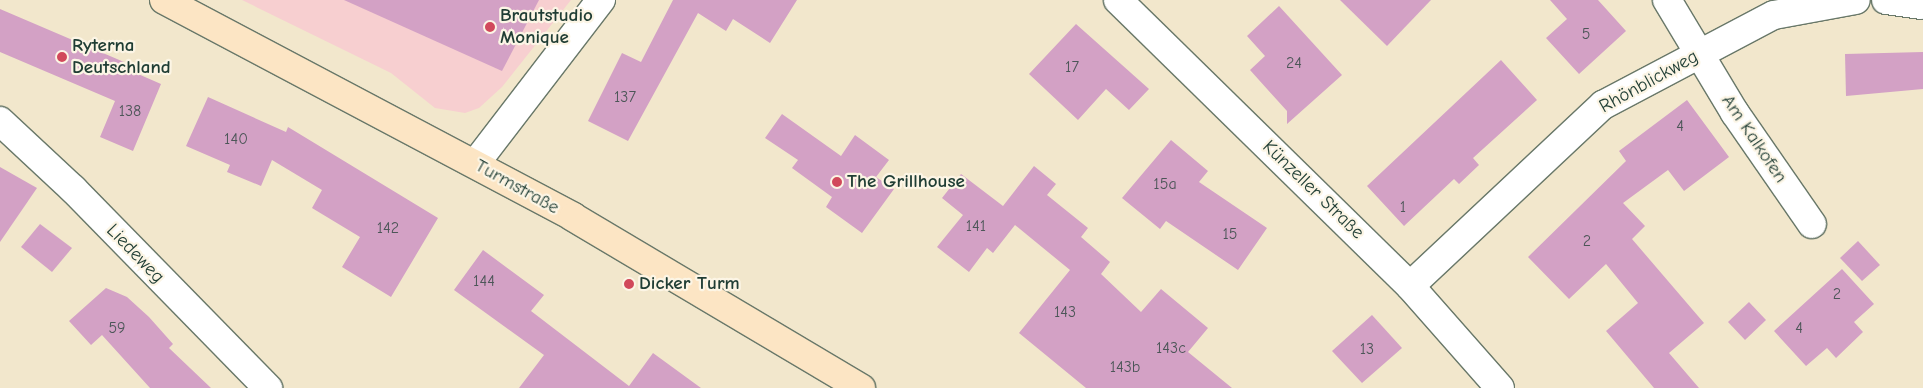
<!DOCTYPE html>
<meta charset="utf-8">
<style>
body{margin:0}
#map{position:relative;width:1923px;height:388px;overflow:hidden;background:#f2e7cc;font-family:"Comic Neue",sans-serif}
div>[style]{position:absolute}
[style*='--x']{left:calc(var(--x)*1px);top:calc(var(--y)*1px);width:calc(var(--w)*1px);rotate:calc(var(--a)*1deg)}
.built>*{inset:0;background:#f7cfd0}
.building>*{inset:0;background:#d3a1c5}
.roads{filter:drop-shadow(1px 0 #697869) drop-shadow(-1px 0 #697869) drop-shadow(0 1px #697869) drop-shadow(0 -1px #697869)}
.street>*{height:28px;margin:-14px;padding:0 14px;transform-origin:14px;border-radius:14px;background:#fff}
.secondary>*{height:28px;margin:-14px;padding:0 14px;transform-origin:14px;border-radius:14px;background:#fce5c4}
.dots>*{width:14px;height:14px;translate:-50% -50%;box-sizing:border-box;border:2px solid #fcf5e5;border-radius:50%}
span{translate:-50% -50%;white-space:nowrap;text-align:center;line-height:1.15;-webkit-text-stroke:4.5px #fcf5e5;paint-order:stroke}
.number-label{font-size:16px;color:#4c5658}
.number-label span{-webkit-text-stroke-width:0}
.poi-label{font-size:19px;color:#1f3d34;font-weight:700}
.left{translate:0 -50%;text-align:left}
.street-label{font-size:19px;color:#1f3d34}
</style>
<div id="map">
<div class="built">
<i style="clip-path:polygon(242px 0,571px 0,502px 87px,479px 108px,465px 113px,435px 108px,391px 73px)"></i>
</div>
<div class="building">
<i style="clip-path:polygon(344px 0,539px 0,502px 71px)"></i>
<i style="clip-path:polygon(673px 0,797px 0,770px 43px,733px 19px,726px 31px,698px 13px,628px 141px,588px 121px,622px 53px,641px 62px)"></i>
<i style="clip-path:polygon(1340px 0,1431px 0,1387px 46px)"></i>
<i style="clip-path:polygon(1550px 0,1598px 0,1626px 31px,1579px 74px,1546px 38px,1567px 19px)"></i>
<i style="clip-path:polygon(1279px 6px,1342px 75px,1287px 124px,1287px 111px,1250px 70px,1265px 56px,1247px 36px)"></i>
<i style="clip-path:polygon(0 9px,124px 62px,122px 67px,161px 84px,133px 151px,100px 137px,115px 101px,0 52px)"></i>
<i style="clip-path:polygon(1076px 24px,1149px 89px,1129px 110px,1106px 89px,1078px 120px,1029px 74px)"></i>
<i style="clip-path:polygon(1923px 52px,1923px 89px,1846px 96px,1845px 54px)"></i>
<i style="clip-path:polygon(1501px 60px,1537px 100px,1473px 158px,1479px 165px,1459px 184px,1454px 179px,1404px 226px,1367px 186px)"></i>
<i style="clip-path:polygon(208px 97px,286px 132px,288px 127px,438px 218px,391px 297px,342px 267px,360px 237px,312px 208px,322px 190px,272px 160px,261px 186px,227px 172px,230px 165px,186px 146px)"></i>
<i style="clip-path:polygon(1687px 100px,1729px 157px,1684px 191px,1668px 170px,1623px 203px,1645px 226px,1632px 239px,1704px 323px,1669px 353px,1699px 388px,1654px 388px,1606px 331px,1638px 303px,1606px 264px,1569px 299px,1528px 257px,1626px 161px,1619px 151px)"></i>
<i style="clip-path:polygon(782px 114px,841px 156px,855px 135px,889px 160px,876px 177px,894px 189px,862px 233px,826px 207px,832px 197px,792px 168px,798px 160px,765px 138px)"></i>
<i style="clip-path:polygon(1171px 140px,1208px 171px,1199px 182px,1267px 228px,1238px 270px,1166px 221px,1160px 229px,1122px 198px)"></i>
<i style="clip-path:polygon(1034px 166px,1056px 184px,1047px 195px,1088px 228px,1081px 237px,1110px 262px,1101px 274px,1141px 312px,1161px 289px,1208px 328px,1188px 352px,1232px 388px,1086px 388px,1019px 333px,1070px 270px,1015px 225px,993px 253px,987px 248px,969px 272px,937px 247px,963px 215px,942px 198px,961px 174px,1003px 206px)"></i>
<i style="clip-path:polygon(0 167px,37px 188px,0 242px)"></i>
<i style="clip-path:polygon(40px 224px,72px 248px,52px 272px,21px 247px)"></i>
<i style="clip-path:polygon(1858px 241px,1880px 265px,1862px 281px,1840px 258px)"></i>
<i style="clip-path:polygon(483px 250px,544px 295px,531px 311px,629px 386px,653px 353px,701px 388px,519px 388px,544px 355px,454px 290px)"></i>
<i style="clip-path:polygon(1842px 269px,1874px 304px,1854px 322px,1863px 332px,1836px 358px,1827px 348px,1806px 366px,1774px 331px)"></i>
<i style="clip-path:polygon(106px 288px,127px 297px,149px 317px,173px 344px,169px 348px,211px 388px,150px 388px,102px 335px,91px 345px,69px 321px)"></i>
<i style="clip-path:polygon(1749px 302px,1766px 320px,1745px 340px,1728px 322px)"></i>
<i style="clip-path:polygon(1372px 315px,1402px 348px,1362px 383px,1332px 351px)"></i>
</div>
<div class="roads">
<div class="street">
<i style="--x:1118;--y:0;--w:409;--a:44.4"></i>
<i style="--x:1410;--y:286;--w:136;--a:48.6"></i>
<i style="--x:1667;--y:0;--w:132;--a:59"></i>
<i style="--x:1735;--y:113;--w:135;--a:55.3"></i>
<i style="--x:1886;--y:0;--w:37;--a:8"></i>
<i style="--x:0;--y:121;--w:100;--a:43"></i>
<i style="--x:73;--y:189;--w:279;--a:45.6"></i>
<i style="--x:475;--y:164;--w:207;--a:-52.5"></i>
<i style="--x:1410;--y:286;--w:265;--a:-43.2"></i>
<i style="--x:1603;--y:105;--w:193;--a:-27.8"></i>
<i style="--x:1774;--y:15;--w:83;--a:-10.4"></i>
</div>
<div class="secondary">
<i style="--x:164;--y:0;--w:463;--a:27.9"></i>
<i style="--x:573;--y:217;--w:335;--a:30.7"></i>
</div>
</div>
<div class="dots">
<i style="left:490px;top:27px;background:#d1495b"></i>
<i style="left:62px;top:57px;background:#d1495b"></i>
<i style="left:837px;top:182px;background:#d1495b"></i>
<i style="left:629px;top:284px;background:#d1495b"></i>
</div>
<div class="number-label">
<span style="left:1586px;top:34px">5</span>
<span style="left:1294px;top:63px">24</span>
<span style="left:1072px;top:67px">17</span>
<span style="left:625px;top:97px">137</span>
<span style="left:130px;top:111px">138</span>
<span style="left:1680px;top:126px">4</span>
<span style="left:236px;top:139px">140</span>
<span style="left:1165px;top:184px">15a</span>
<span style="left:1403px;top:207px">1</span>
<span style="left:976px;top:226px">141</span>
<span style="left:388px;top:228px">142</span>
<span style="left:1230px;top:234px">15</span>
<span style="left:1587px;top:241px">2</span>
<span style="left:484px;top:281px">144</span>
<span style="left:1837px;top:294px">2</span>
<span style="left:1065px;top:312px">143</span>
<span style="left:117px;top:328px">59</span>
<span style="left:1799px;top:328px">4</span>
<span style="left:1171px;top:348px">143c</span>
<span style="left:1367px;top:349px">13</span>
<span style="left:1125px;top:367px">143b</span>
</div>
<div class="poi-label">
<span class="left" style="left:500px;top:27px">Brautstudio<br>Monique</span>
<span class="left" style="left:72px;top:57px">Ryterna<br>Deutschland</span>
<span class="left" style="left:847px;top:182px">The Grillhouse</span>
<span class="left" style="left:639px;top:284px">Dicker Turm</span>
</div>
<div class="street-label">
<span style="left:1649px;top:82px;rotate:-29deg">Rhönblickweg</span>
<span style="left:1754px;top:139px;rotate:56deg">Am Kalkofen</span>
<span style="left:517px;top:187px;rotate:29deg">Turmstraße</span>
<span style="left:1313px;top:190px;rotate:44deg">Künzeller Straße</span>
<span style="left:135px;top:254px;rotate:46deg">Liedeweg</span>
</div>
</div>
